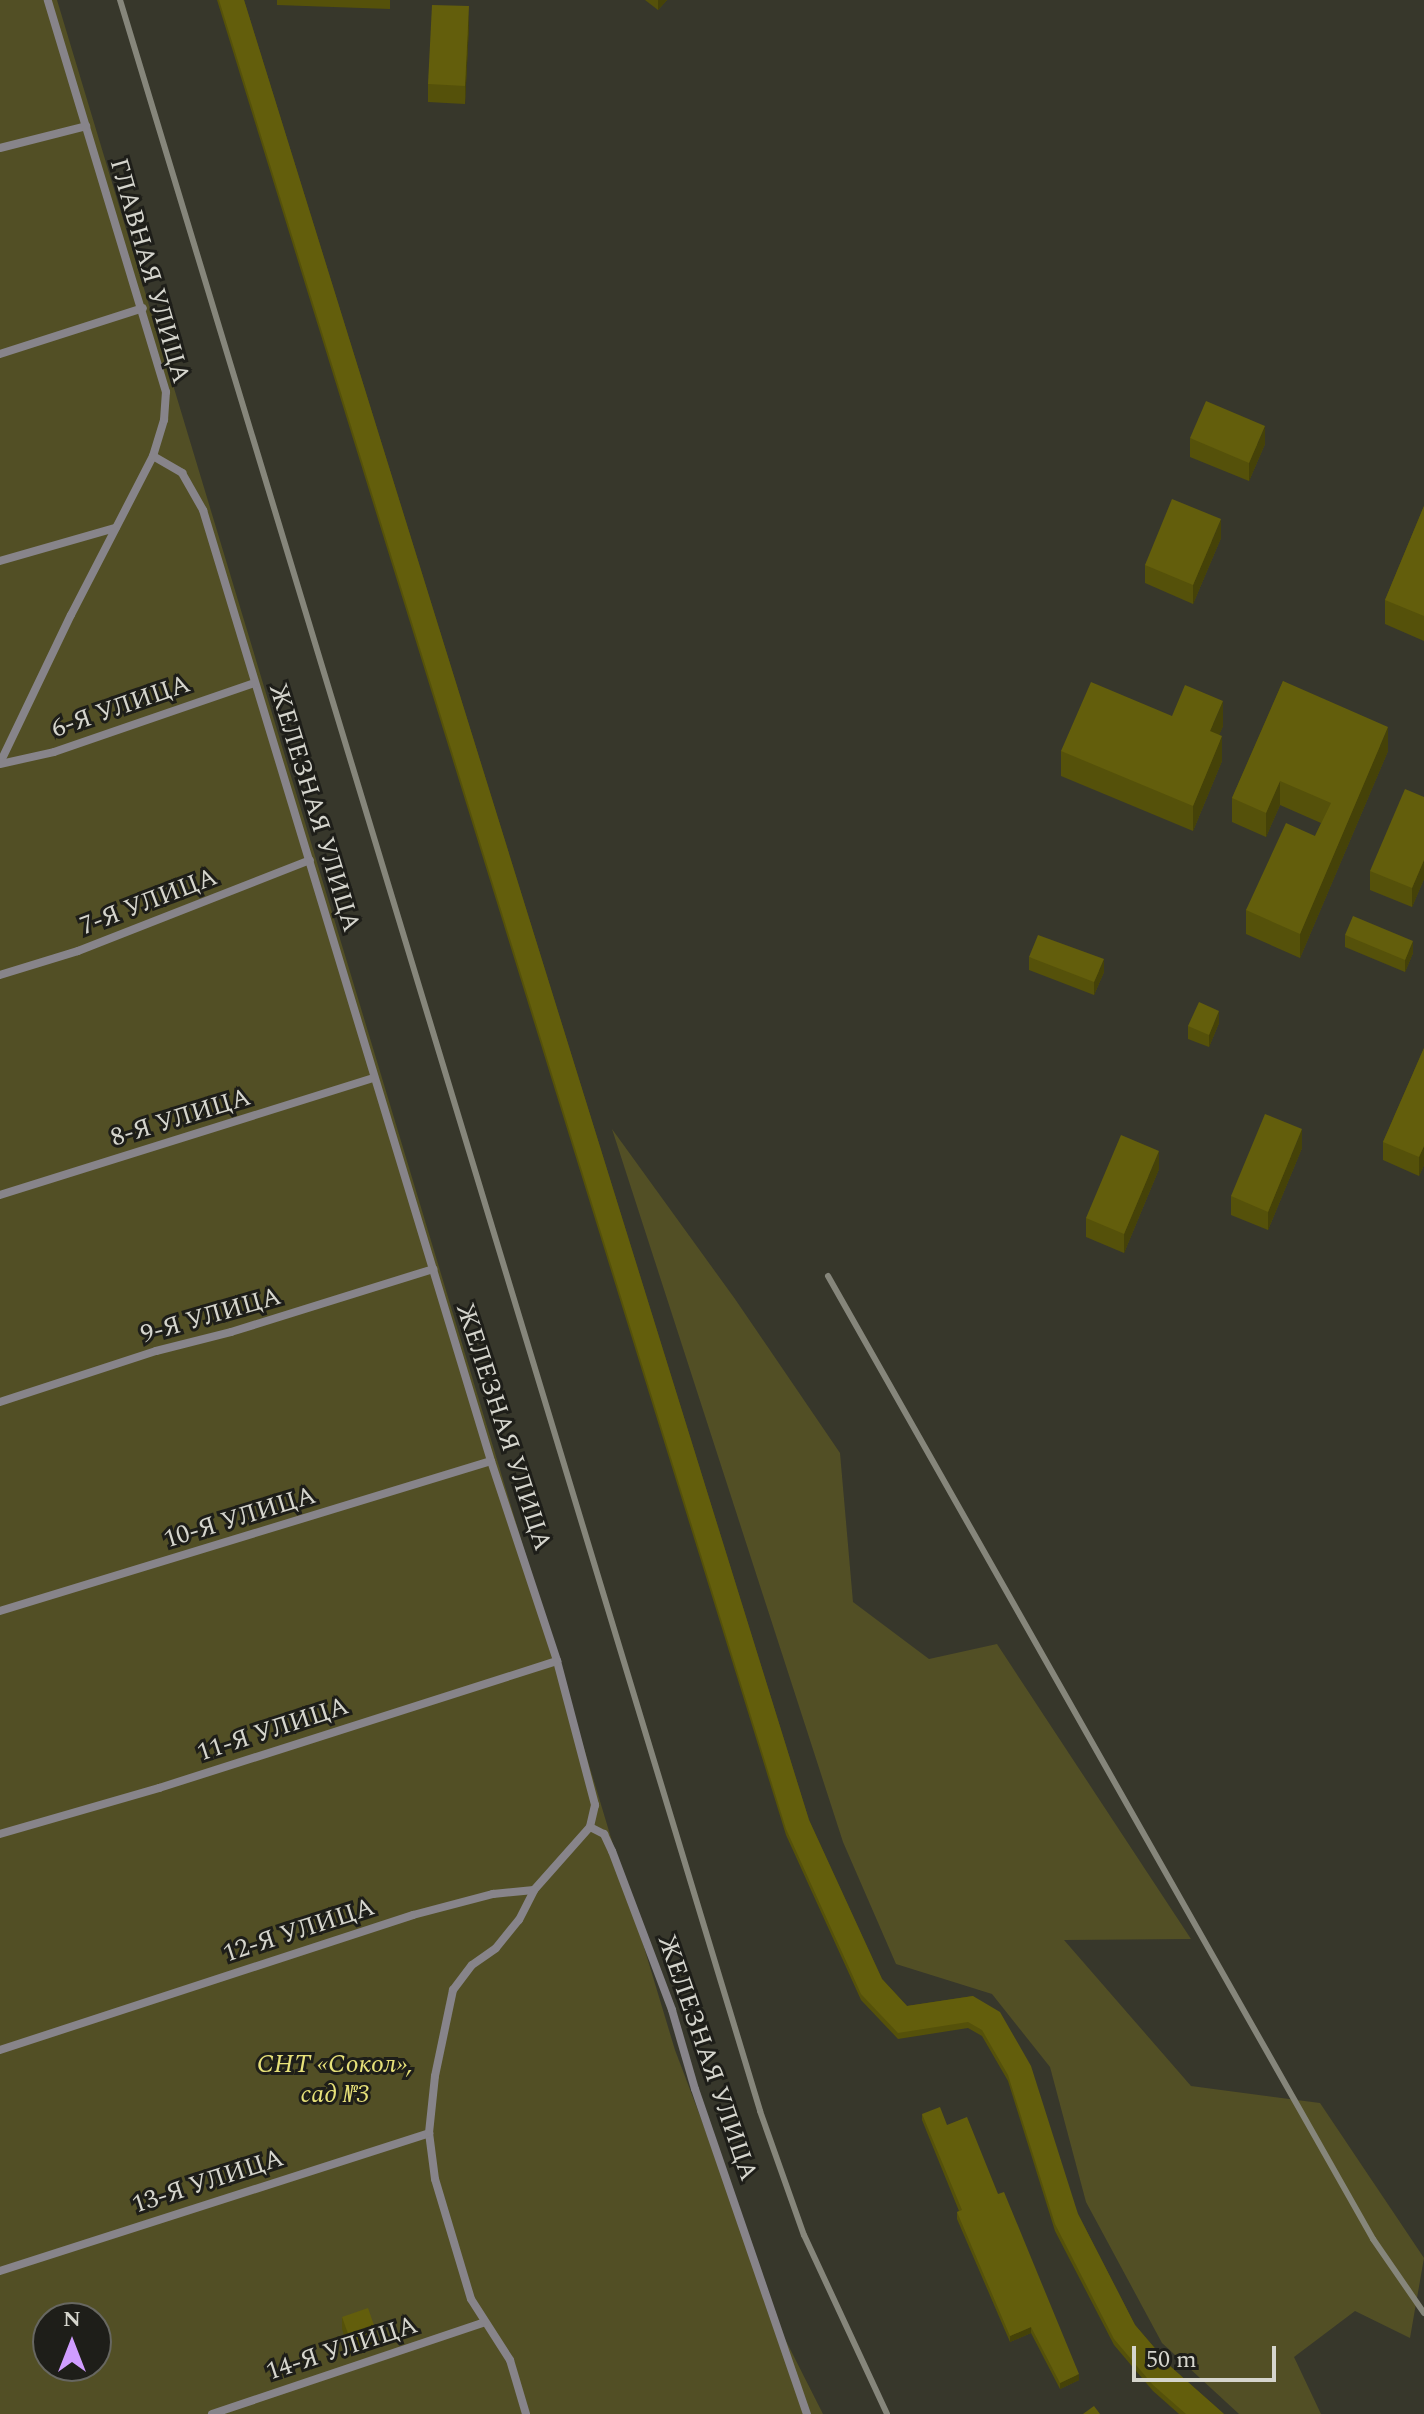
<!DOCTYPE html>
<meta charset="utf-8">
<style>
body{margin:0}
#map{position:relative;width:1424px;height:2414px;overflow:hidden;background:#37372b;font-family:Spectral,serif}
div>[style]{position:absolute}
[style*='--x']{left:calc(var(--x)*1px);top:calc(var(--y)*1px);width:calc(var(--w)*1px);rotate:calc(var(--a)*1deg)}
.green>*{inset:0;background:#524f25}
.street>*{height:8px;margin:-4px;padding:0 4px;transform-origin:4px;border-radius:4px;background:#87848a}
.rail>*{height:6px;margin:-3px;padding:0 3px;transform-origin:3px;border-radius:3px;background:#86867b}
.wall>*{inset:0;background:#55510a}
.shaded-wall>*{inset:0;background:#454208}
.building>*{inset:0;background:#635e0c}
span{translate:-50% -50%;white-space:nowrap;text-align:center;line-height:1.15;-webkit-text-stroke:6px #1e1e19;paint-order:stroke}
.street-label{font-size:26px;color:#d5d5cd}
.park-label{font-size:26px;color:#e7e179;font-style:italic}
.north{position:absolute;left:32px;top:2302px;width:80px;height:80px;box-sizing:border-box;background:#1e1e19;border:2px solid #676761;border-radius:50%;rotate:0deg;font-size:22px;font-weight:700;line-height:32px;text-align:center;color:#d5d5cd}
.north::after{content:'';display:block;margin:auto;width:28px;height:36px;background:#d09dff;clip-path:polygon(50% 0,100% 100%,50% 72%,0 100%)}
.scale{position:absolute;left:1132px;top:2346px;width:144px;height:36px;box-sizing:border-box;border:4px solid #d5d5cd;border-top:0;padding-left:10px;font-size:24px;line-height:28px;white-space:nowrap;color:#d5d5cd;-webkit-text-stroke:6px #1e1e19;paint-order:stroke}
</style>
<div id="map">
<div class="green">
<i style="clip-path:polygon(evenodd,0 0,57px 0,675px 2050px,784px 2337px,823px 2414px,0 2414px,0 0,48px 2318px,96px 2318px,96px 2366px,48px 2366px,48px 2318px)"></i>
<i style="clip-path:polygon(612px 1129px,735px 1299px,840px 1453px,853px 1602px,929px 1659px,997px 1644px,1191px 1939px,1064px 1940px,1191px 2086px,1320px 2103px,1424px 2258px,1410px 2338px,1355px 2311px,1294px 2357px,1321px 2414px,1239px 2414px,1162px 2343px,1086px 2202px,1050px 2067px,992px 1994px,896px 1964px,843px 1842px)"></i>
</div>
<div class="street">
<i style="--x:0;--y:148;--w:89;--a:-14.3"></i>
<i style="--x:0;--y:354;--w:150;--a:-17.8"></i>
<i style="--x:153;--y:456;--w:34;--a:30"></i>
<i style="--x:182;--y:473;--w:43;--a:60.4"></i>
<i style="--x:203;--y:510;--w:994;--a:73.15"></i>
<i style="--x:491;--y:1461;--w:211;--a:71.7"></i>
<i style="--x:557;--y:1661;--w:149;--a:75.2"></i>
<i style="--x:595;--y:1805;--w:23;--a:103"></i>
<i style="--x:590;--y:1827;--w:16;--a:27"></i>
<i style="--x:604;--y:1834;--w:19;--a:65"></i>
<i style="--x:612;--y:1851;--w:170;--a:69.3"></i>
<i style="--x:672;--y:2010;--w:82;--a:73.8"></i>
<i style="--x:695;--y:2089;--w:344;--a:71"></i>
<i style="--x:0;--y:561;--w:120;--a:-16"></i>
<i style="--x:0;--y:763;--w:164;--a:-64.4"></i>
<i style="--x:71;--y:615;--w:179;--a:-62.7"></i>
<i style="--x:153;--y:456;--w:38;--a:-73"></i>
<i style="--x:164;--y:420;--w:28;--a:-86"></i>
<i style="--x:166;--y:392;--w:409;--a:-106.8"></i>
<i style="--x:0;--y:764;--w:55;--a:-12.5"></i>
<i style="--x:54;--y:752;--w:212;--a:-19"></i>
<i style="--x:0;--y:975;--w:82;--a:-17.1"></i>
<i style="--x:78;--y:951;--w:249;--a:-21.4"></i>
<i style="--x:0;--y:1195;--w:392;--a:-17.4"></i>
<i style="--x:0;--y:1402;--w:164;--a:-18.1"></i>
<i style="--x:156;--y:1351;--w:77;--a:-14.2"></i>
<i style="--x:231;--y:1332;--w:212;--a:-17.3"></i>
<i style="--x:0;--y:1611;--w:513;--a:-16.99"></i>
<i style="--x:0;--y:1834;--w:166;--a:-16.1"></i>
<i style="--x:159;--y:1788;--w:418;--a:-17.7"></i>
<i style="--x:0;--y:2050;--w:435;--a:-18.1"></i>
<i style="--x:413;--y:1915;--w:83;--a:-14.7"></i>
<i style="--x:493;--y:1894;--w:41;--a:-5.6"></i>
<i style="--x:534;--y:1890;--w:84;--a:-48.4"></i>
<i style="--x:0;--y:2271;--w:451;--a:-17.8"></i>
<i style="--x:212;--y:2414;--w:288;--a:-18.6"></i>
<i style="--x:526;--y:2414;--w:56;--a:-106.5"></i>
<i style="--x:510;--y:2360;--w:72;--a:-122.6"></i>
<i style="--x:471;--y:2299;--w:125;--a:-106.7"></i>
<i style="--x:435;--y:2179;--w:46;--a:-97.4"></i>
<i style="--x:429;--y:2133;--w:57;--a:-84"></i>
<i style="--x:435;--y:2076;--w:88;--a:-78.2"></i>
<i style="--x:453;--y:1990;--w:31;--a:-53"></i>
<i style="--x:472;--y:1965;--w:29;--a:-35"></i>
<i style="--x:496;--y:1948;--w:36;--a:-51"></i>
<i style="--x:519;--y:1920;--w:34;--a:-63"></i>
</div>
<div class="rail">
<i style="--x:120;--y:0;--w:2206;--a:73.13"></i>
<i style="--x:760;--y:2111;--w:132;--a:70.5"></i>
<i style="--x:804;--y:2235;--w:197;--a:65.1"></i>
<i style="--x:828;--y:1276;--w:1107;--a:60.49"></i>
<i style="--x:1373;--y:2239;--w:90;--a:55.4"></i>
</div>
<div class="wall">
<i style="clip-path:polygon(217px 0,244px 0,809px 1820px,882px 1979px,907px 2006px,973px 1996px,1078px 2214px,1135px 2325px,1171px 2367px,1224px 2414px,1179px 2414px,1153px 2391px,1114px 2345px,1055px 2231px,1008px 2081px,982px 2036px,968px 2028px,898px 2039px,861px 2000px,786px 1835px)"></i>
<i style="clip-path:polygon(277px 0,390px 0,390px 9px,277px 5px)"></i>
<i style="clip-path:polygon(645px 0,667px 0,658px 10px)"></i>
<i style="clip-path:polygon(469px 25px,465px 104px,428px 102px,428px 84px)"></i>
<i style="clip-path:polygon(1190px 438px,1265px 444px,1249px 481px,1190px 457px)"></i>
<i style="clip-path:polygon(1424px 506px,1424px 641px,1385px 624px,1385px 600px)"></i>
<i style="clip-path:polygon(1221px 538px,1193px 604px,1145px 583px,1145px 565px)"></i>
<i style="clip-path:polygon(1283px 681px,1388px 751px,1300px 958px,1246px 934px,1246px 910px,1315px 836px,1321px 823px,1280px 805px,1266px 837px,1232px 822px,1232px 798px)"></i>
<i style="clip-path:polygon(1172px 716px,1223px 726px,1219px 735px,1222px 761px,1193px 831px,1061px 776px,1061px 751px)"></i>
<i style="clip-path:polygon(1424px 797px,1424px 879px,1412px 907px,1370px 890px,1370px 871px)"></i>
<i style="clip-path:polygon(1345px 935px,1413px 953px,1405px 972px,1345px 947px)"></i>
<i style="clip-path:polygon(1029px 957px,1104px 972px,1094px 995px,1029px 970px)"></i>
<i style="clip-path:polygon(1219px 1023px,1209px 1047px,1188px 1039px,1188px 1026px)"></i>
<i style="clip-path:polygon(1424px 1048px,1424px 1165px,1419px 1176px,1383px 1160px,1383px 1142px)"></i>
<i style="clip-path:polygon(1302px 1148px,1268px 1230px,1231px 1215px,1231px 1196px)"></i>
<i style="clip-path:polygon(1159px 1169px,1124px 1253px,1086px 1237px,1086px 1218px)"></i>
<i style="clip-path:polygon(922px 2114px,947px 2125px,998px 2194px,1079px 2380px,1060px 2389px,1031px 2333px,1010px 2342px,957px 2219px,957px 2212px,959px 2211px,922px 2120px)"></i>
<i style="clip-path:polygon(342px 2317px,377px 2347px,351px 2355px,342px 2329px)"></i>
</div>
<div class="shaded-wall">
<i style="clip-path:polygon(658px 0,667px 0,658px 10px)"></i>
<i style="clip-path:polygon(469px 6px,469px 25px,465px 104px,465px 86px)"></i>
<i style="clip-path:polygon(1265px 426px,1265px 444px,1249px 481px,1249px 463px)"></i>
<i style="clip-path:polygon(1221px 519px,1221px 538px,1193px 604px,1193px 585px)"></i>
<i style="clip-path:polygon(1223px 701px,1223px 726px,1210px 756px,1210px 731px)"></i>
<i style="clip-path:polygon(1388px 727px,1388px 751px,1300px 958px,1300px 934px)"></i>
<i style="clip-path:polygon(1222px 736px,1222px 761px,1193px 831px,1193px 806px)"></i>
<i style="clip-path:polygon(1280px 781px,1280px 805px,1266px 837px,1266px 813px)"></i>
<i style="clip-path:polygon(1424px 860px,1424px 879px,1412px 907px,1412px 888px)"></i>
<i style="clip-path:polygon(1413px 941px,1413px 953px,1405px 972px,1405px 960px)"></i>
<i style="clip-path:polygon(1104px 959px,1104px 972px,1094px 995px,1094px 982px)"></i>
<i style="clip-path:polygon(1219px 1011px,1219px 1023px,1209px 1047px,1209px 1035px)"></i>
<i style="clip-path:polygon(1302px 1129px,1302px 1148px,1268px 1230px,1268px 1212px)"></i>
<i style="clip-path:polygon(1424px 1146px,1424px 1165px,1419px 1176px,1419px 1157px)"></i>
<i style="clip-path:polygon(1159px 1151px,1159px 1169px,1124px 1253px,1124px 1234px)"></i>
<i style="clip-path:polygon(1031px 2327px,1031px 2333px,1010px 2342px,1010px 2336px)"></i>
<i style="clip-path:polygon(377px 2334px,377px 2347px,351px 2355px,351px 2342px)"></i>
<i style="clip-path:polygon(1079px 2374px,1079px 2380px,1060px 2389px,1060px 2383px)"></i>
</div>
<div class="building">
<i style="clip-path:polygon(219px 0,244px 0,809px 1820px,882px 1979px,907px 2006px,973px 1996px,1000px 2012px,1031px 2066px,1078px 2214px,1135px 2325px,1171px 2367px,1224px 2414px,1186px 2414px,1153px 2385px,1114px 2339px,1055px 2224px,1008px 2075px,982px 2030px,968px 2022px,898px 2033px,861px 1994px,786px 1829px)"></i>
<i style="clip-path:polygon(432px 5px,469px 6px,465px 86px,428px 84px)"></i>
<i style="clip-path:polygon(1206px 401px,1265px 426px,1249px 463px,1190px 438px)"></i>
<i style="clip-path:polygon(1172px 499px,1221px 519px,1193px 585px,1145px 565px)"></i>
<i style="clip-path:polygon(1424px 506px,1424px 616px,1385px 600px)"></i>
<i style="clip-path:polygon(1283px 681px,1388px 727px,1300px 934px,1246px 910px,1286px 823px,1315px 836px,1331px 803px,1280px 781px,1266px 813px,1232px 798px)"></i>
<i style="clip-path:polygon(1091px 682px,1172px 716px,1185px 685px,1223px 701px,1210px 731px,1222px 736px,1193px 806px,1061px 751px)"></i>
<i style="clip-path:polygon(1405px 789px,1424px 797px,1424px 860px,1412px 888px,1370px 871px)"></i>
<i style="clip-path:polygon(1353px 916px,1413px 941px,1405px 960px,1345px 935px)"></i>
<i style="clip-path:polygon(1038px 935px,1104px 959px,1094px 982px,1029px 957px)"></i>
<i style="clip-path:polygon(1199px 1002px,1219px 1011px,1209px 1035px,1188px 1026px)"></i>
<i style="clip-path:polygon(1424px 1048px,1424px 1146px,1419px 1157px,1383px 1142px)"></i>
<i style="clip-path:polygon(1265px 1114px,1302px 1129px,1268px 1212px,1231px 1196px)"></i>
<i style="clip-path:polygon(1121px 1135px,1159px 1151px,1124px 1234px,1086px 1218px)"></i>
<i style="clip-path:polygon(940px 2107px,947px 2125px,967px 2117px,998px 2194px,1004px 2192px,1079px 2374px,1060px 2383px,1031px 2327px,1010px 2336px,957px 2212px,962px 2210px,922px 2114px)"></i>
<i style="clip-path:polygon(368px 2308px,377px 2334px,351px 2342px,342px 2317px)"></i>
<i style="clip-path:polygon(1094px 2406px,1100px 2414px,1083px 2414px)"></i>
</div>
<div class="street-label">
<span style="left:149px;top:271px;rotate:74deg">ГЛАВНАЯ УЛИЦА</span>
<span style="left:121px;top:707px;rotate:-19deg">6-Я УЛИЦА</span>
<span style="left:314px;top:808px;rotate:73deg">ЖЕЛЕЗНАЯ УЛИЦА</span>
<span style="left:149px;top:902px;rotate:-21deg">7-Я УЛИЦА</span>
<span style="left:181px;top:1118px;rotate:-17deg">8-Я УЛИЦА</span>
<span style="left:211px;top:1316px;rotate:-16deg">9-Я УЛИЦА</span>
<span style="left:503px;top:1427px;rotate:72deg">ЖЕЛЕЗНАЯ УЛИЦА</span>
<span style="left:240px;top:1518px;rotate:-17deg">10-Я УЛИЦА</span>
<span style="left:273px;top:1730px;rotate:-18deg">11-Я УЛИЦА</span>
<span style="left:299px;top:1931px;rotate:-18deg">12-Я УЛИЦА</span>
<span style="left:707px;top:2058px;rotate:71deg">ЖЕЛЕЗНАЯ УЛИЦА</span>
<span style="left:208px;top:2182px;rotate:-18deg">13-Я УЛИЦА</span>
<span style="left:342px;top:2349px;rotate:-18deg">14-Я УЛИЦА</span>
</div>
<div class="park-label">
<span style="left:335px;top:2080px">СНТ «Сокол»,<br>сад №3</span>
</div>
<div class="north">N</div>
<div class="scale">50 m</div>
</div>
